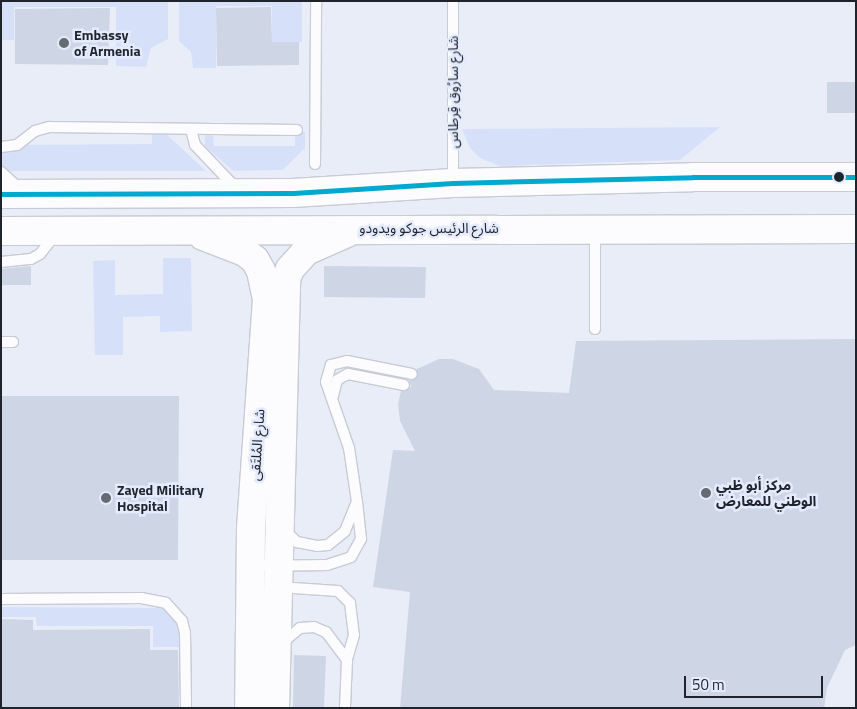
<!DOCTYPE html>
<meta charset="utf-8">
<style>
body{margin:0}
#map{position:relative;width:857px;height:709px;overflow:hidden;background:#e9edf7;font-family:"Titillium Web","Noto Sans Arabic",sans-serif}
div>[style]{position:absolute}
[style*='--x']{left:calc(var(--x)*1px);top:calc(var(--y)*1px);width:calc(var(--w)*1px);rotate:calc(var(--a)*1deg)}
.green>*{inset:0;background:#d6e1f9}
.building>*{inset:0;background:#ced5e5}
.roads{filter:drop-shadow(1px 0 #c7cbd3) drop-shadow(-1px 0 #c7cbd3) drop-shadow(0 1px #c7cbd3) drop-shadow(0 -1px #c7cbd3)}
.lane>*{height:10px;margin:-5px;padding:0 5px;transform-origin:5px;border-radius:5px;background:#fcfcfe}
.secondary>*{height:28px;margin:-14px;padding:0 14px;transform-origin:14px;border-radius:14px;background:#fcfcfe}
.bus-1>*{height:5px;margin:-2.5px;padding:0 2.5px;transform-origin:2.5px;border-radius:2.5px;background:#00a9ce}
.dots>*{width:14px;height:14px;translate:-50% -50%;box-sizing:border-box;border:2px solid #e3ebfd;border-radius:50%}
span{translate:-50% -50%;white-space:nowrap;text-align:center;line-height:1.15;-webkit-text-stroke:5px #e3ebfd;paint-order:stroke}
.poi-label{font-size:14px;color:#1f232b;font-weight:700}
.left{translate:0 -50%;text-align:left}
.street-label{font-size:14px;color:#1f232b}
.frame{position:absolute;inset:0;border:2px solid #1f232b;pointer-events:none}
.scale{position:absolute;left:684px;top:676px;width:139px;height:22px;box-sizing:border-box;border:2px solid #1f232b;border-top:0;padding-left:6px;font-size:15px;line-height:18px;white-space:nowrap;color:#1f232b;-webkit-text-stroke:4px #e3ebfd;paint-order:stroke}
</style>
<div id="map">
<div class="green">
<i style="clip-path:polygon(1px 1px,168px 1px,168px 39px,151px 48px,146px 67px,116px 66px,116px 7px,14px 7px,14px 40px,1px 40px)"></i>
<i style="clip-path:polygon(179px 1px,302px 1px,302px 42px,272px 42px,272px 6px,216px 6px,216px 68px,193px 68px,191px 52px,179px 41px)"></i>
<i style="clip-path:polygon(720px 127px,680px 160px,500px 166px,480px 158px,470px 148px,462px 129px)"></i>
<i style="clip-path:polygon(163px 131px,206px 171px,1px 171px,1px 145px,152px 144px,152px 132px)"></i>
<i style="clip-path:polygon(205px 131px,213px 132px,214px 146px,295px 146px,295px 132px,305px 132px,305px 148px,283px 170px,233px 171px,205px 146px)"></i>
<i style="clip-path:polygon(163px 258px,191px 258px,192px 331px,160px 332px,160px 316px,123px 317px,123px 355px,95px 355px,93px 261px,115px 260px,115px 295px,163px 294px)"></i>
<i style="clip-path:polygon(1px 607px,165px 608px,180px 622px,184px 647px,153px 647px,153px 626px,37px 626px,36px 617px,1px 617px)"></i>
</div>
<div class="building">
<i style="clip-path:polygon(271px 7px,272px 42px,299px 42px,299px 65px,217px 66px,216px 8px)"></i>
<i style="clip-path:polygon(110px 8px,108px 65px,15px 64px,15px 9px)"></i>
<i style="clip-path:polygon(827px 82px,856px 82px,856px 113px,827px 113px)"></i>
<i style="clip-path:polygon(31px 266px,31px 285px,1px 285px,1px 269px)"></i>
<i style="clip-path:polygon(324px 266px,426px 267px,425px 298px,324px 297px)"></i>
<i style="clip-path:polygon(856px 339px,856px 645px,845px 650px,827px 688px,824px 708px,400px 708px,410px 592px,373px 587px,393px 450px,415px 451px,400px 421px,398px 404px,401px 391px,411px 387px,409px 380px,417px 378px,417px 369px,439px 359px,453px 359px,479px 369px,494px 390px,569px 393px,576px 341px)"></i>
<i style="clip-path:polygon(1px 396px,179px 396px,178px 560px,1px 560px)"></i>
<i style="clip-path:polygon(1px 619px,33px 620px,33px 630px,150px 629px,150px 650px,178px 650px,179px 708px,1px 708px)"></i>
<i style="clip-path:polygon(294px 655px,326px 656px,324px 708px,293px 708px)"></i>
</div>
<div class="roads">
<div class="lane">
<i style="--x:453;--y:1;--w:182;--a:90"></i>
<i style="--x:191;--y:129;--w:16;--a:76"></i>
<i style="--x:195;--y:145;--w:59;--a:46.4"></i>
<i style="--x:1;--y:147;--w:16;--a:-7"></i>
<i style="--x:17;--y:145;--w:23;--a:-38"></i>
<i style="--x:35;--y:131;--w:15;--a:-16"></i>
<i style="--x:49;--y:127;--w:248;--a:0.7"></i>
<i style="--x:315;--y:164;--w:163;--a:-89.6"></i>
<i style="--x:1;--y:172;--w:27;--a:42"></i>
<i style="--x:1;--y:262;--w:30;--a:-6"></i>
<i style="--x:31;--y:259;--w:10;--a:-29"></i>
<i style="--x:40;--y:254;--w:24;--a:-52"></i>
<i style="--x:595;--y:329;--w:99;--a:-90"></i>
<i style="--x:1;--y:342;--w:12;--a:0"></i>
<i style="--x:333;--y:396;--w:16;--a:-76"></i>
<i style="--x:337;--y:380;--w:13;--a:-29"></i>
<i style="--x:348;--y:374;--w:57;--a:11.1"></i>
<i style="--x:284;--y:530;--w:18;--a:43"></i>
<i style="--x:297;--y:542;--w:20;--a:11"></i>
<i style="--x:317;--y:546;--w:11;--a:-5"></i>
<i style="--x:328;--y:545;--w:22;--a:-39"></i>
<i style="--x:345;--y:531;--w:31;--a:-68"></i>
<i style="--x:357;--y:502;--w:55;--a:-98.4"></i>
<i style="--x:349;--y:448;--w:70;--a:-109.2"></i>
<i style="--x:326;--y:382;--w:18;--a:-74"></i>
<i style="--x:331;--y:365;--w:16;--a:-14"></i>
<i style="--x:347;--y:361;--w:66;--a:11.3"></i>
<i style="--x:251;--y:566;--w:76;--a:-0.8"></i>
<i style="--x:327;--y:565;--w:25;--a:-18"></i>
<i style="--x:351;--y:557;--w:21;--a:-61"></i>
<i style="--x:361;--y:539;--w:36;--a:-96"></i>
<i style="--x:279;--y:587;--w:59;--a:3.9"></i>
<i style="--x:338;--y:591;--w:17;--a:45"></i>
<i style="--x:350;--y:603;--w:32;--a:83"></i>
<i style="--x:354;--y:635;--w:26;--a:106"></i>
<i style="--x:347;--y:660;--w:48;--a:92.4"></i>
<i style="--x:1;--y:599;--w:140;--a:-0.4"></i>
<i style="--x:141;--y:598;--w:25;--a:11"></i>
<i style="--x:166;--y:603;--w:24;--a:48"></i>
<i style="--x:182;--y:621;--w:12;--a:76"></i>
<i style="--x:185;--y:633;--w:75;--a:89.2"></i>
<i style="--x:282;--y:643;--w:23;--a:-40"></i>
<i style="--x:300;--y:628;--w:14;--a:-4"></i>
<i style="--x:314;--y:627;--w:13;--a:23"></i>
<i style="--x:326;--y:632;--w:35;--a:53"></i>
</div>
<div class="secondary">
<i style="--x:1;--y:194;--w:292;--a:-0.2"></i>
<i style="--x:293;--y:193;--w:160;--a:-3.6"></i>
<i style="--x:453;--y:183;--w:240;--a:-1.4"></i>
<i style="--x:693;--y:177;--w:163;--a:0"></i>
<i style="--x:1;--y:231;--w:855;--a:-0.13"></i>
<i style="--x:203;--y:236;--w:45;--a:20.9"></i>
<i style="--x:245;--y:252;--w:13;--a:39"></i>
<i style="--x:255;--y:260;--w:13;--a:61"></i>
<i style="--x:261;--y:271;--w:29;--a:78"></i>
<i style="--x:267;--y:299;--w:231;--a:94"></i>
<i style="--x:251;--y:529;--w:179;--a:90.6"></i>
<i style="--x:275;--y:708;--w:429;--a:-88.5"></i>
<i style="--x:286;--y:279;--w:11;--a:-68"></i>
<i style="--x:290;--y:269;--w:24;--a:-48"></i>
<i style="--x:306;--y:251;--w:45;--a:-23.7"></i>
</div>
</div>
<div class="bus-1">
<i style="--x:1;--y:194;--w:292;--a:-0.2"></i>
<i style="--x:293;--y:193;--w:160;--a:-3.6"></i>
<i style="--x:453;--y:183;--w:240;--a:-1.4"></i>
<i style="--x:693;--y:177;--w:163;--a:0"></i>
</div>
<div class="dots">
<i style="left:64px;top:43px;background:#666a72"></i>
<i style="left:839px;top:177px;background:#1f232b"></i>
<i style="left:706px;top:493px;background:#666a72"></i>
<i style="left:106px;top:498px;background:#666a72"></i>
</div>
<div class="poi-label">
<span class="left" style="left:74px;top:43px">Embassy<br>of Armenia</span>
<span class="left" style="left:716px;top:493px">مركز أبو ظبي<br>الوطني للمعارض</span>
<span class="left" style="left:117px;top:498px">Zayed Military<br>Hospital</span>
</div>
<div class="street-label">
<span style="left:453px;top:92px;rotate:-90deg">شارع سارُوق قِرطاس</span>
<span style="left:429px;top:228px">شارع الرئيس جوكو ويدودو</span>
<span style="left:257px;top:445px;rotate:-86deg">شارع المُلتَقى</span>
</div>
<div class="frame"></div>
<div class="scale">50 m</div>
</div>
